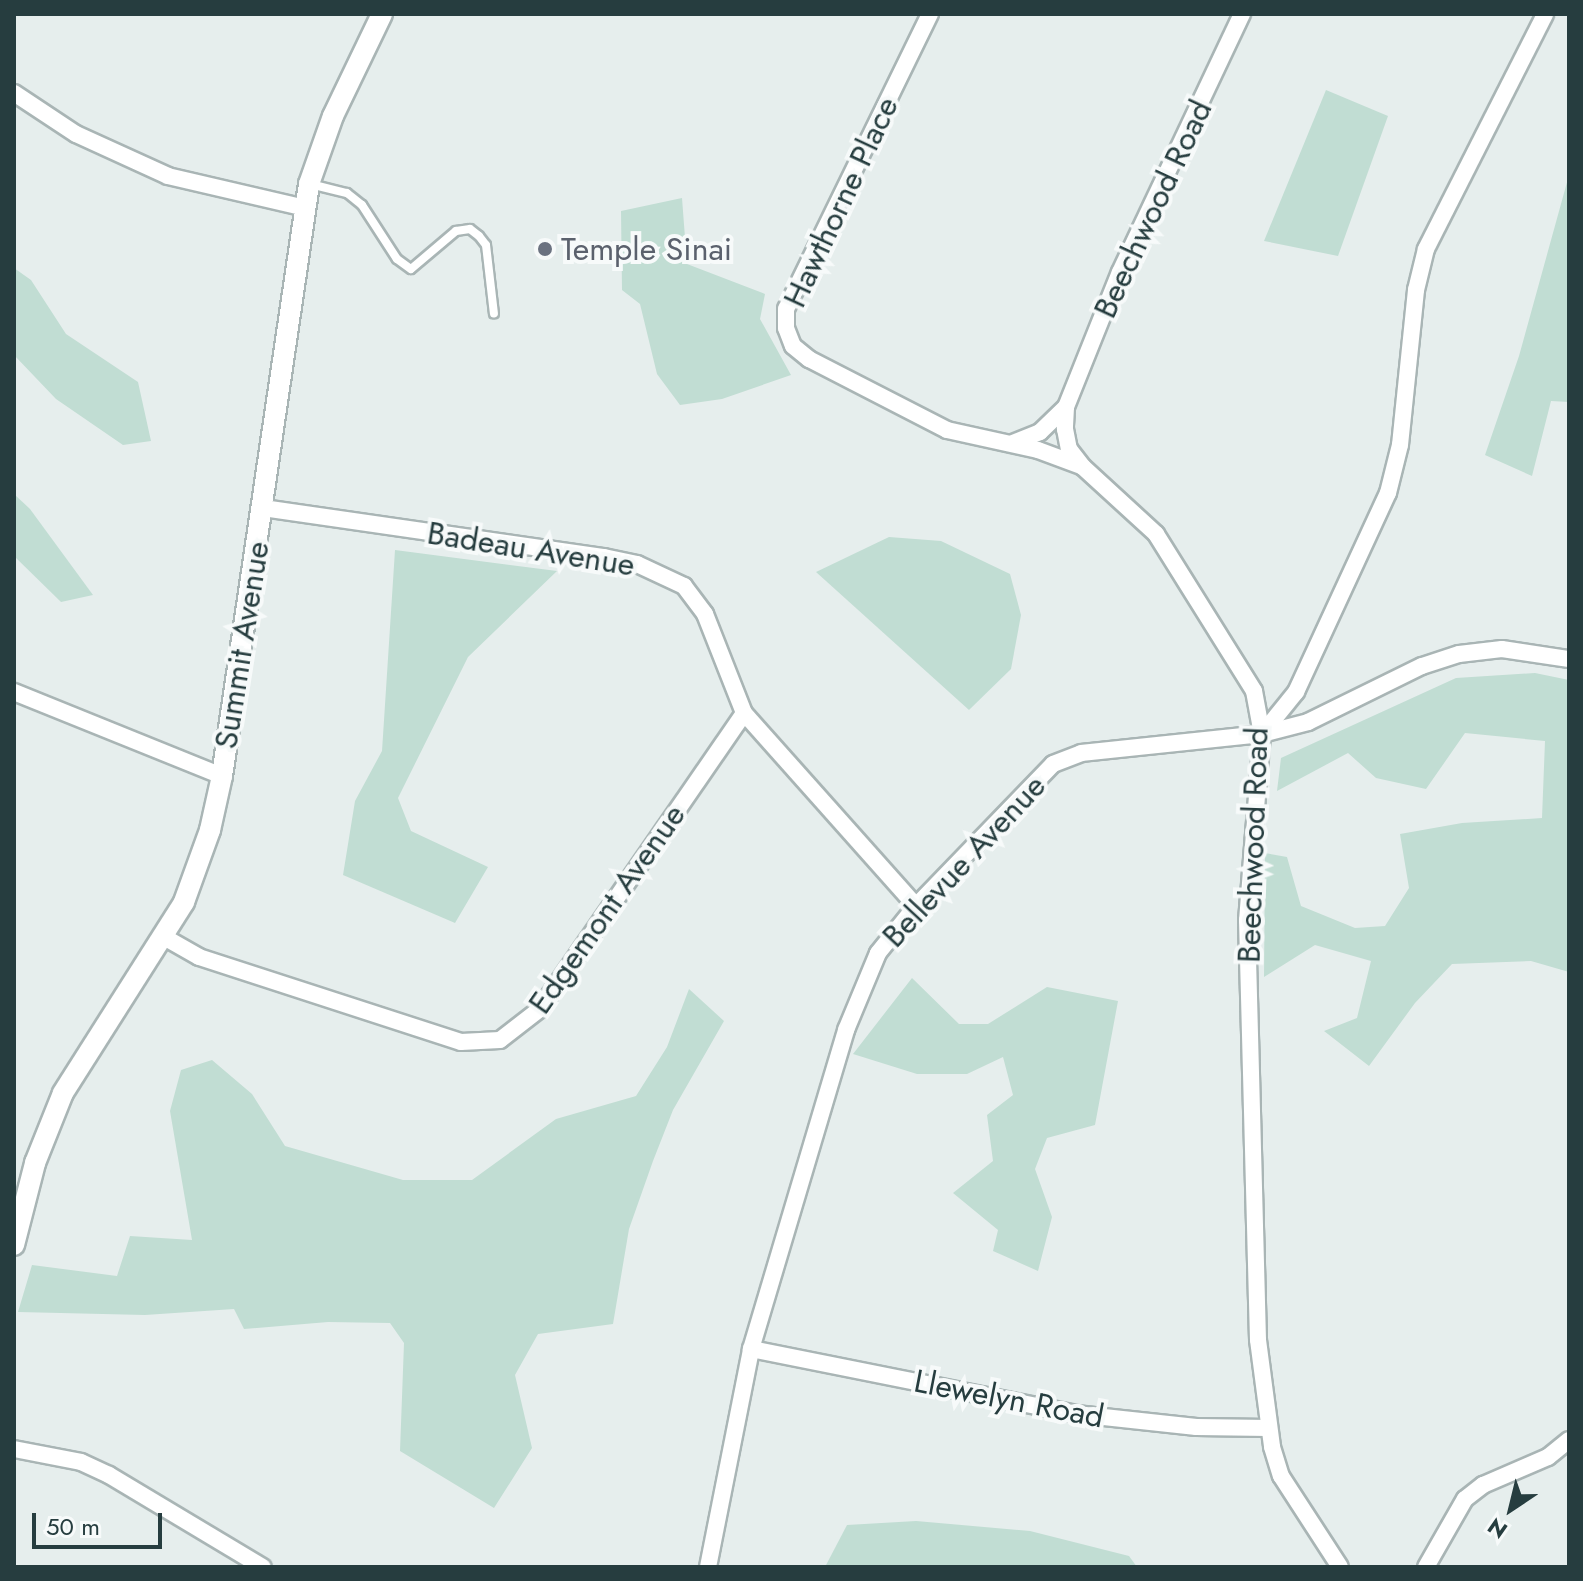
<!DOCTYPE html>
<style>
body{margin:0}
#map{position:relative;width:1583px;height:1581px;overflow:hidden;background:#e6eeed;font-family:Jost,sans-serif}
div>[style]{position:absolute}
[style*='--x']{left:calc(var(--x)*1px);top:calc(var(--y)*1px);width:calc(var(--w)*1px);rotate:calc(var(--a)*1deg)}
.green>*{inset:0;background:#c1ddd3}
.roads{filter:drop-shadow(2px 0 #a9b5b5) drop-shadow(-2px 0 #a9b5b5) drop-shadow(0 2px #a9b5b5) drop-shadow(0 -2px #a9b5b5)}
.service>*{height:8px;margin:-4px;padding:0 4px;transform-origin:4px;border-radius:4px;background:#fff}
.minor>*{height:16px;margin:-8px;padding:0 8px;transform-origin:8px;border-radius:8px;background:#fff}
.tertiary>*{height:20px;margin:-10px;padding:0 10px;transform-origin:10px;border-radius:10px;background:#fff}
.dots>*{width:22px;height:22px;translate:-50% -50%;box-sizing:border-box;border:4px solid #f7fafa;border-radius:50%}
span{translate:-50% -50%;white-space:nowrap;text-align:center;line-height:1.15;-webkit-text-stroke:8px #f7fafa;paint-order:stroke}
.street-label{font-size:32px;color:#263d3f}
.worship-label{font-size:32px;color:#5b616d}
.left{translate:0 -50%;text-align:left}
.frame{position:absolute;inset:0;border:16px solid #263d3f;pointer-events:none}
.north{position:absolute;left:1471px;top:1469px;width:80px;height:80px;-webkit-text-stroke:6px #f7fafa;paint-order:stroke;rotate:215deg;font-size:22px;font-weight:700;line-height:32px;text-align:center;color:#263d3f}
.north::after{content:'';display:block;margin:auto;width:28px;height:36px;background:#263d3f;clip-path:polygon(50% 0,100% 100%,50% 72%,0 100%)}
.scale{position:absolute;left:32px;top:1513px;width:130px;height:36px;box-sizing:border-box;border:4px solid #263d3f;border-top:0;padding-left:10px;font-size:24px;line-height:28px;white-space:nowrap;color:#263d3f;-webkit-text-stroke:6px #f7fafa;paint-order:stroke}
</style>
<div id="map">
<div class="green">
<i style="clip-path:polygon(1326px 90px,1388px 116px,1338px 256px,1264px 241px)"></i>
<i style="clip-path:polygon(1569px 175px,1569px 402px,1551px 401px,1532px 476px,1485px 455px,1519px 356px)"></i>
<i style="clip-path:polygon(682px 198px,687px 264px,765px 294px,760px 319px,791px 375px,722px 399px,680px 405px,657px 374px,640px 304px,622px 290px,621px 211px)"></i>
<i style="clip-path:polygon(14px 268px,31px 280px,66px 334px,138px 382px,151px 441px,123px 445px,56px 399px,14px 355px)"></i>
<i style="clip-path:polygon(14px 494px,30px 509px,93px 595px,61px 602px,14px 556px)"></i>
<i style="clip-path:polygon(889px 537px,941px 541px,1010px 574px,1021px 615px,1011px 669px,969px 710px,816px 572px)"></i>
<i style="clip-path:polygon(395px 550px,557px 571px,468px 657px,398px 798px,411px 831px,488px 867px,455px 923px,343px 875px,355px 801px,382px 751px)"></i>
<i style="clip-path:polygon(1535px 673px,1569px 680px,1569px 972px,1531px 961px,1452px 964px,1415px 1003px,1369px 1066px,1324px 1031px,1357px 1018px,1371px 961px,1315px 945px,1264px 977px,1265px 853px,1287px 857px,1301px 906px,1355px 928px,1385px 926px,1409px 888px,1400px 834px,1462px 823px,1542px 818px,1545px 741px,1465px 733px,1426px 789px,1376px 778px,1348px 753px,1277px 791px,1281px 758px,1456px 678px)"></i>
<i style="clip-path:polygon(912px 978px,959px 1024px,988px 1024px,1047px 987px,1118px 1001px,1095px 1125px,1047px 1138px,1035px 1169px,1052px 1217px,1038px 1271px,993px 1251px,998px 1230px,953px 1193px,993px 1161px,987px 1115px,1013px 1095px,1003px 1057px,967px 1074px,917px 1074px,853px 1054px)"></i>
<i style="clip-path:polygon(689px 989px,724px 1021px,673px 1110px,653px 1161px,629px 1229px,613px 1324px,538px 1334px,515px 1375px,532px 1448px,494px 1508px,400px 1451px,404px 1343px,390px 1323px,328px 1322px,244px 1329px,234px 1309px,145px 1315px,18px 1312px,32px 1265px,117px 1276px,130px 1236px,192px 1240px,170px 1111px,181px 1070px,212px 1060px,252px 1094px,285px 1146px,403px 1180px,472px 1180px,556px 1119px,636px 1096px,667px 1047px)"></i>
<i style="clip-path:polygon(916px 1521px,1030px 1531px,1129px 1556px,1137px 1567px,825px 1567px,847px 1525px)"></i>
</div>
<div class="roads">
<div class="service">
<i style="--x:310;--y:184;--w:38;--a:14"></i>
<i style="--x:347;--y:193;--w:19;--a:39"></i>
<i style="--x:362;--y:205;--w:64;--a:57.1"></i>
<i style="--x:397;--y:259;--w:17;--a:36"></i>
<i style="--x:411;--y:269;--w:59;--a:-40.2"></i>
<i style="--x:456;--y:231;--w:14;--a:-8"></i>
<i style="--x:470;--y:229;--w:11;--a:38"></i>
<i style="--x:479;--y:236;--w:11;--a:52"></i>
<i style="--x:486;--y:245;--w:69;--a:83.4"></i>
</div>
<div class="minor">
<i style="--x:930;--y:14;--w:328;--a:116"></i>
<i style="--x:786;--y:309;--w:19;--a:90"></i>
<i style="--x:786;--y:328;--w:19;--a:69"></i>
<i style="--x:793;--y:346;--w:21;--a:39"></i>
<i style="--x:809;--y:359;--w:155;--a:27.2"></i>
<i style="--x:947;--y:430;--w:93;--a:12.4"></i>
<i style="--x:1038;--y:450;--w:46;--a:20.4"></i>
<i style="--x:1242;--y:14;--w:285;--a:115.3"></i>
<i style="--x:1120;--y:272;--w:145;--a:111.8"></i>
<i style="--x:1066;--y:407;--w:22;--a:93"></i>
<i style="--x:1065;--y:429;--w:20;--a:79"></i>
<i style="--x:1069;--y:449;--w:23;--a:52"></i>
<i style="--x:1083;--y:467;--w:99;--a:42.5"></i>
<i style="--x:1156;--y:534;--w:185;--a:58"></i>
<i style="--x:1254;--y:691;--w:44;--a:79.5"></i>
<i style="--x:1262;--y:734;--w:187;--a:94.6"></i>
<i style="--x:1247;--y:920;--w:420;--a:88.5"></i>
<i style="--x:1258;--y:1340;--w:108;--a:82.5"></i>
<i style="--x:1272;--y:1447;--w:30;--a:73"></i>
<i style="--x:1281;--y:1476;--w:108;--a:57"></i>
<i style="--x:14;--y:93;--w:74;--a:33.5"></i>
<i style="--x:76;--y:134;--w:101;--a:24.5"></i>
<i style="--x:168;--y:176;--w:142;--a:13.1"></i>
<i style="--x:1013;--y:443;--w:29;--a:-22"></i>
<i style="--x:1040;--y:432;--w:36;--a:-44"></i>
<i style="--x:263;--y:508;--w:345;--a:8.2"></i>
<i style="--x:604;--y:557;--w:34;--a:12"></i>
<i style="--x:637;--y:564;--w:52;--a:25.1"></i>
<i style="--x:684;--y:586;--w:35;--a:53"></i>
<i style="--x:705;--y:614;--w:106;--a:68.5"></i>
<i style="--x:744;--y:713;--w:259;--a:48.3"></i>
<i style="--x:14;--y:692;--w:224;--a:22"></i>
<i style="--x:1262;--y:734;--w:54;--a:-51"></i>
<i style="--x:1296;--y:692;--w:219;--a:-65.2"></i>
<i style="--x:1388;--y:493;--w:49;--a:-76"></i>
<i style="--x:1400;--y:445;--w:156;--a:-84.1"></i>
<i style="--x:1416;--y:290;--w:42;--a:-76.3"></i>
<i style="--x:1426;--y:249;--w:263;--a:-63.1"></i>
<i style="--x:164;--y:937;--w:40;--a:29.7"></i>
<i style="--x:199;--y:957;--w:275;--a:18"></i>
<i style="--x:461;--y:1042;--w:39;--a:-3"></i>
<i style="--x:500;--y:1040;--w:51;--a:-37.8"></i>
<i style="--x:540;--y:1009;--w:359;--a:-55.4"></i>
<i style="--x:751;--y:1349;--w:331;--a:11.3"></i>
<i style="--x:1076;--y:1414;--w:121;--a:6.2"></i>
<i style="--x:1196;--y:1427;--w:73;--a:0.8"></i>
<i style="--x:14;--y:1449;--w:68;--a:11"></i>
<i style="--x:81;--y:1462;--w:31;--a:25"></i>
<i style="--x:109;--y:1475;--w:179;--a:30.9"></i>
<i style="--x:708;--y:1567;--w:222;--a:-78.8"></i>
<i style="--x:751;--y:1349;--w:333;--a:-73.4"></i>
<i style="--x:846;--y:1030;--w:83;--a:-67.4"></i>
<i style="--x:878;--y:953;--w:60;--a:-51"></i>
<i style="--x:916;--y:906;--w:197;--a:-46"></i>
<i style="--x:1053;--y:764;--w:30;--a:-21"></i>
<i style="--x:1081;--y:753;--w:182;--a:-6"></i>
<i style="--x:1262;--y:734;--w:48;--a:-14.6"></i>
<i style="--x:1308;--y:722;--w:127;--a:-26.2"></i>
<i style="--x:1422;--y:666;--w:39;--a:-18"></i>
<i style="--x:1459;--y:654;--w:43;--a:-6.6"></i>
<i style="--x:1502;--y:649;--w:68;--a:8.5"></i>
<i style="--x:1426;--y:1567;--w:78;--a:-60.2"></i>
<i style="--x:1465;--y:1499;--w:23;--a:-38"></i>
<i style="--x:1483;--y:1485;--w:71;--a:-23.3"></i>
<i style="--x:1548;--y:1457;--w:27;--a:-39"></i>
</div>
<div class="tertiary">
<i style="--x:14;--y:1245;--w:85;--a:-75.6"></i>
<i style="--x:35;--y:1163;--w:75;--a:-68.2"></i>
<i style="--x:63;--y:1093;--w:226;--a:-57.6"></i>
<i style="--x:184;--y:902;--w:77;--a:-70.1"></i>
<i style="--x:210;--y:830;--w:55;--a:-77.5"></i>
<i style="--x:222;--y:776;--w:598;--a:-81.64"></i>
<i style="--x:309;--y:184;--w:72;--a:-70.6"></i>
<i style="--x:333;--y:116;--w:113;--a:-64.3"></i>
</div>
</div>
<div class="dots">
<i style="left:545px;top:249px;background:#6b7280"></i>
</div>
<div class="street-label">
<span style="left:841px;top:202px;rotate:-65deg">Hawthorne Place</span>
<span style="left:1153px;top:209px;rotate:-65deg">Beechwood Road</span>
<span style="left:531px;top:549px;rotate:9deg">Badeau Avenue</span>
<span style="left:242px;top:645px;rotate:-81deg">Summit Avenue</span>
<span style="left:1253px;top:845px;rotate:-88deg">Beechwood Road</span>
<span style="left:964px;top:861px;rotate:-47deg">Bellevue Avenue</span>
<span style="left:607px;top:909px;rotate:-55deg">Edgemont Avenue</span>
<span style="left:1009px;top:1399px;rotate:11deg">Llewelyn Road</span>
</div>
<div class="worship-label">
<span class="left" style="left:561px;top:249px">Temple Sinai</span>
</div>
<div class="frame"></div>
<div class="north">N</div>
<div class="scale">50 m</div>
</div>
